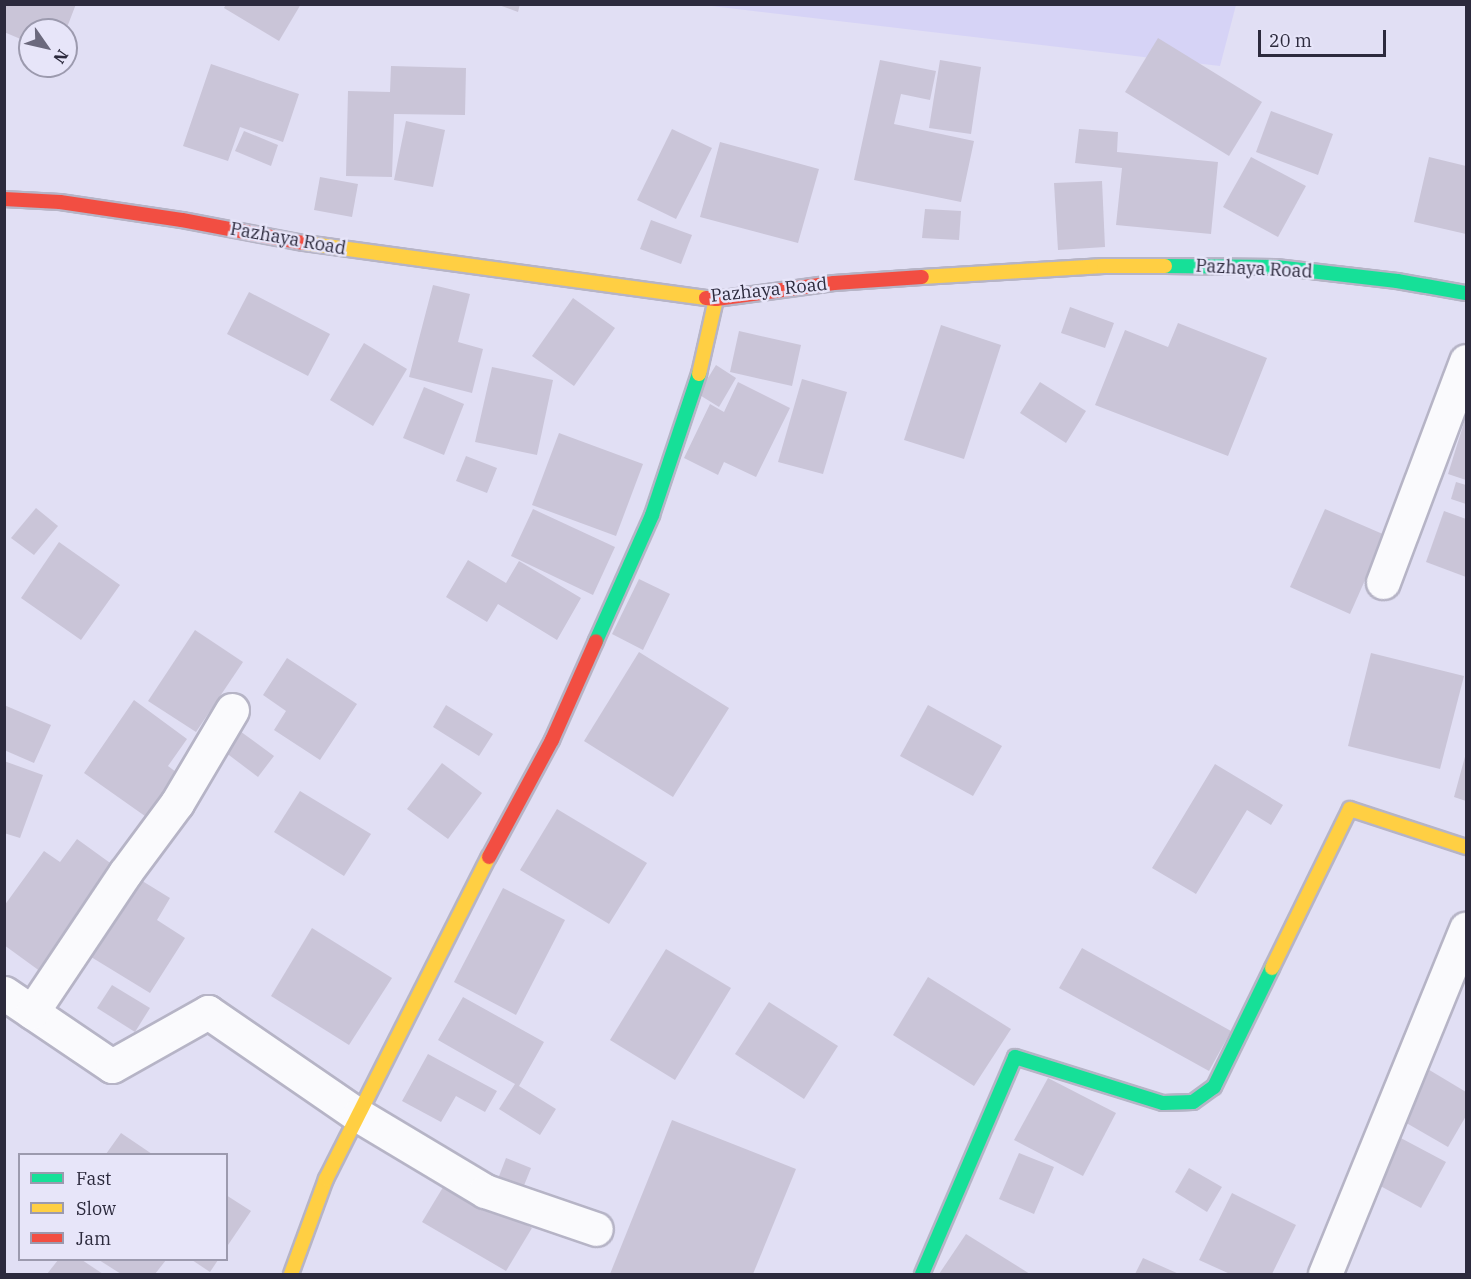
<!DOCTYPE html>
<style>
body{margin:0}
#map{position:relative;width:1471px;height:1279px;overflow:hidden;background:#e1dff4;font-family:"IBM Plex Serif",serif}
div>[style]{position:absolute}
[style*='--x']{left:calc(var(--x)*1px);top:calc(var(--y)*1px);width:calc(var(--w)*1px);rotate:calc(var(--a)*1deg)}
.built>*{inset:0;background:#d6d3f6}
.building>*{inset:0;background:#cac5d8}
.roads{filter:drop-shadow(2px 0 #b6b4c6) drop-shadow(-2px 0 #b6b4c6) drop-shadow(0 2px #b6b4c6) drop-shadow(0 -2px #b6b4c6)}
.street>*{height:33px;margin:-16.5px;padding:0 16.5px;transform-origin:16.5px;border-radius:16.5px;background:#fafafd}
.fast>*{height:14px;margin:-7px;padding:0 7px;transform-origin:7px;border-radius:7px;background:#16e098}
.slow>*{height:14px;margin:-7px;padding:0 7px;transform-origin:7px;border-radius:7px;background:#ffcf43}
.jam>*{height:14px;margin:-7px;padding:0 7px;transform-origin:7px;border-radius:7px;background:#f24e42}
span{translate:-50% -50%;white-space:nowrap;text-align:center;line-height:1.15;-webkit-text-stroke:5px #e7e5f9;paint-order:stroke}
.street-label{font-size:18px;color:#2c2a3d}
.frame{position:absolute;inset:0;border:6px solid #2c2a3d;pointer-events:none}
.legend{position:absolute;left:18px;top:1153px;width:210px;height:108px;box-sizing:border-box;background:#e7e5f9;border:2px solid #9c9aae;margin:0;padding:8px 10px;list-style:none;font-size:18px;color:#2c2a3d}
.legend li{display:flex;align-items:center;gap:12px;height:30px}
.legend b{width:30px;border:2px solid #9c9aae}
.north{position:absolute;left:18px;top:18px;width:60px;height:60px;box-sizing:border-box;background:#e7e5f9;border:2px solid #9c9aae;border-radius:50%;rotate:124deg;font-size:16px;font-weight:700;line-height:24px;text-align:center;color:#2c2a3d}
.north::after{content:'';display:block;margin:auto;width:21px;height:27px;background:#6b697d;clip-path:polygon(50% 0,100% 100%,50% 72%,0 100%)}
.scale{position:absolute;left:1258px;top:30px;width:128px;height:27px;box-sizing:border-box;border:3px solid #2c2a3d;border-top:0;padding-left:8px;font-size:18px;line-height:21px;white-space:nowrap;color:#2c2a3d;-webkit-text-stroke:4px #e7e5f9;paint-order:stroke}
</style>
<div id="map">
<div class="built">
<i style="clip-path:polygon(703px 5px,1236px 5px,1220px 66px)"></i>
</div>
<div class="building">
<i style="clip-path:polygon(4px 4px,76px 4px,66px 30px,30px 30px,30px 43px,4px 32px)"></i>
<i style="clip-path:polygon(226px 4px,301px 4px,279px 41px,224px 8px)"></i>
<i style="clip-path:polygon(496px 4px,520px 4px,518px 12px)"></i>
<i style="clip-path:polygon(1158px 38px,1262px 102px,1229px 156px,1125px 92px)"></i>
<i style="clip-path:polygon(880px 60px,936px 71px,930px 100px,901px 94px,894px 124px,974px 141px,961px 202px,854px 180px)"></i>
<i style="clip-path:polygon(940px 60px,981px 67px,971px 134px,929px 128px)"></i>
<i style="clip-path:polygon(211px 64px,299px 94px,283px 142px,240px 127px,228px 161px,183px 146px)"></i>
<i style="clip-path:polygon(391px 66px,466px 68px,465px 115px,394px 114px,392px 177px,346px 176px,348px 91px,390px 92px)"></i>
<i style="clip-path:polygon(1271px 111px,1333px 134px,1318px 175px,1256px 152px)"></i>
<i style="clip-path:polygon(406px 121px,445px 130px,433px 187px,394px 180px)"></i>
<i style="clip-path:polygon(672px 129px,712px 148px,676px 219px,637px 200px)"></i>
<i style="clip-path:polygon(1079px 129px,1118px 132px,1117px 152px,1218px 162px,1211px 234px,1116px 225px,1122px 168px,1075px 163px)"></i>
<i style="clip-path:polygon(244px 131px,278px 145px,271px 166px,235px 151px)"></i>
<i style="clip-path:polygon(720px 142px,819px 169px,798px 243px,700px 217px)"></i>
<i style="clip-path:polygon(1251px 157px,1306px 186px,1278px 237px,1223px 207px)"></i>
<i style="clip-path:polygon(1429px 157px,1466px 166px,1466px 234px,1414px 222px)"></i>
<i style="clip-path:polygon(320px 177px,358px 184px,352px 217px,314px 210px)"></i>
<i style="clip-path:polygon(1102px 181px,1105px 247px,1058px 250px,1054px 183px)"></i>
<i style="clip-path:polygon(925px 209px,961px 211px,959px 240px,922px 238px)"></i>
<i style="clip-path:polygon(651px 220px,692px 235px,681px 264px,640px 249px)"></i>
<i style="clip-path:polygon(433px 285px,470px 294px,458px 342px,483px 349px,472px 393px,409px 377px)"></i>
<i style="clip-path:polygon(249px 292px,330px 334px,308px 376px,227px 334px)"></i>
<i style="clip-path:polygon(573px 298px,615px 328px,574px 386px,532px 356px)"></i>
<i style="clip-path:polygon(1070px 307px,1114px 323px,1105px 348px,1061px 333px)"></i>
<i style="clip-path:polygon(1178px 323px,1267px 358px,1228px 456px,1095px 405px,1125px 330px,1168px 347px)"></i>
<i style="clip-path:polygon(941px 325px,1001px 345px,964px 459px,904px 440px)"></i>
<i style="clip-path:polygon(739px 331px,801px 345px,792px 386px,730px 372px)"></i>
<i style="clip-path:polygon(364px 343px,407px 369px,373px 426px,330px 400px)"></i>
<i style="clip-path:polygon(716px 365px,736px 378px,719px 407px,698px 394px)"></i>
<i style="clip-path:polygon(492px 367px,553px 380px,537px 455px,475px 442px)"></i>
<i style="clip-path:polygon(802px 379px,847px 392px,823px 474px,778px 462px)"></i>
<i style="clip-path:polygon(738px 382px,790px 408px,756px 477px,724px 462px,718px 475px,684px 458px,710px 404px,724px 412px)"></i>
<i style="clip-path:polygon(1040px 382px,1086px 411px,1066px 443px,1020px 413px)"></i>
<i style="clip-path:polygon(424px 387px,464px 404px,444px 455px,403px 438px)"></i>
<i style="clip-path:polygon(1466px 416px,1466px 480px,1448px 474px)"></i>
<i style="clip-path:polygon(559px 433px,643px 464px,616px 536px,532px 505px)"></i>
<i style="clip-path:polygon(466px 456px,497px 468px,487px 493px,456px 481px)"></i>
<i style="clip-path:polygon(1456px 482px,1466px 485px,1466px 504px,1451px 499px)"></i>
<i style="clip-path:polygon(36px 508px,58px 526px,34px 555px,11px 538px)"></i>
<i style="clip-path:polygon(533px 509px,615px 547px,593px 595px,511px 556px)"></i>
<i style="clip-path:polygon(1325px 509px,1385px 535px,1350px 614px,1290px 587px)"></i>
<i style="clip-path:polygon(1444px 511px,1466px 519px,1466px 577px,1426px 562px)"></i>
<i style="clip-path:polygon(59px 542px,120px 585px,81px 640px,21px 598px)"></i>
<i style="clip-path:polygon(468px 560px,506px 583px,519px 561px,581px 598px,557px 640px,498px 604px,487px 622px,446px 597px)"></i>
<i style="clip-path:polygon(639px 579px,670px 594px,643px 650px,612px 634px)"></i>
<i style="clip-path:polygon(195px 630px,243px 662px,196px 732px,148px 701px)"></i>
<i style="clip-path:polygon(639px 652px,729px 708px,673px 797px,584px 741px)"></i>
<i style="clip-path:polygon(1371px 653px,1464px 676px,1440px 769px,1348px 746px)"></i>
<i style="clip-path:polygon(287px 658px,357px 704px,320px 760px,274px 730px,286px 711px,263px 695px)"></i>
<i style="clip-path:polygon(134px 700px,187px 739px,168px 766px,184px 778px,152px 821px,84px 773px)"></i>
<i style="clip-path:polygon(4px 705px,51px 725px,34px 763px,4px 750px)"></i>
<i style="clip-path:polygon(446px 705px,493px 734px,479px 756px,433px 727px)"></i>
<i style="clip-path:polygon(928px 705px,1002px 746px,973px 796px,900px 756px)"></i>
<i style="clip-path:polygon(233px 726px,274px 756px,258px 777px,217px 746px)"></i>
<i style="clip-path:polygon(1466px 753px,1466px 801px,1454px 797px)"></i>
<i style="clip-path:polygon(4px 761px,43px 775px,20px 838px,4px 833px)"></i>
<i style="clip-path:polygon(442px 763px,482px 793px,448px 839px,407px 809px)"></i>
<i style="clip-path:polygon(1215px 764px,1283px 805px,1271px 825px,1247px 810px,1196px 894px,1152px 868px)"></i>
<i style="clip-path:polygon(300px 791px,371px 834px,344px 876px,274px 832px)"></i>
<i style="clip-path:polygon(557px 809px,647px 863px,609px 924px,520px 870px)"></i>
<i style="clip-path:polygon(77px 839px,124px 873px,126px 871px,170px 898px,157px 920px,185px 938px,150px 993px,78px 949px,48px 977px,4px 945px,4px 906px,44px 851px,60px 862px)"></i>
<i style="clip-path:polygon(503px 888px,565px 920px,516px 1015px,454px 982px)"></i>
<i style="clip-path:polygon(312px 928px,392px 978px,349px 1045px,271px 996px)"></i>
<i style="clip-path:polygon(1082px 948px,1231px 1031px,1209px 1071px,1059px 988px)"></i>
<i style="clip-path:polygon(666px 949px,731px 988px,675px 1080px,610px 1040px)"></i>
<i style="clip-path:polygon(928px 977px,1011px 1029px,974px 1086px,893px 1035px)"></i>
<i style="clip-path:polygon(112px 985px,150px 1008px,135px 1032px,97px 1008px)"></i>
<i style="clip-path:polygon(463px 997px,544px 1042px,519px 1086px,556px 1109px,540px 1135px,499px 1109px,515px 1084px,438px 1040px)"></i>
<i style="clip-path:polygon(769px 1002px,838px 1046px,804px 1099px,735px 1054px)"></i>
<i style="clip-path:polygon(428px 1054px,497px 1091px,485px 1112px,456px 1096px,441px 1122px,402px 1101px)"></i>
<i style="clip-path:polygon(1426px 1068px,1466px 1092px,1466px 1116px,1448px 1147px,1396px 1117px)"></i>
<i style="clip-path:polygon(1048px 1078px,1116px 1113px,1083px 1176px,1014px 1140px)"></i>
<i style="clip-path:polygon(672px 1120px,796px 1169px,753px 1274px,610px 1274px)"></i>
<i style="clip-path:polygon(121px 1133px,152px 1154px,106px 1154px)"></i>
<i style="clip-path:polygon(1397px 1136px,1446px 1162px,1421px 1208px,1373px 1182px)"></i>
<i style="clip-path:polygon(1019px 1153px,1054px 1167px,1034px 1214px,999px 1199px)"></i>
<i style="clip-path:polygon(506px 1158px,531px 1168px,521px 1193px,496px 1184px)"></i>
<i style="clip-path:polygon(1189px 1168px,1222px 1187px,1207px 1212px,1175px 1192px)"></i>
<i style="clip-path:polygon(448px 1179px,532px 1228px,506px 1271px,422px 1222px)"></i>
<i style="clip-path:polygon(1232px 1193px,1296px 1225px,1272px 1274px,1230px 1274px,1199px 1260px)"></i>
<i style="clip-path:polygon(226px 1195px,251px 1211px,226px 1248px)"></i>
<i style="clip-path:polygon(966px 1234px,1030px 1274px,939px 1274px)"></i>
<i style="clip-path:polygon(1143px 1258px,1179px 1274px,1135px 1274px)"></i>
<i style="clip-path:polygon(58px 1260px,82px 1260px,103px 1274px,47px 1274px)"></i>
<i style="clip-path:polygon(99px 1260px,166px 1260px,155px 1274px,121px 1274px)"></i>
<i style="clip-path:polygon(192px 1260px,218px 1260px,210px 1272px)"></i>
</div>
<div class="roads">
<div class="street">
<i style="--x:1383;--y:582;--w:236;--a:-69.4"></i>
<i style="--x:4;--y:993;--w:130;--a:34.1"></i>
<i style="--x:112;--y:1066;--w:110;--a:-29.4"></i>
<i style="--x:208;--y:1012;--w:182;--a:34.5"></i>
<i style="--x:358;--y:1115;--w:148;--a:30.9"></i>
<i style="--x:485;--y:1191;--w:117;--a:18.9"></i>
<i style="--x:32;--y:1012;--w:167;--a:-56.2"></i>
<i style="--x:125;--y:873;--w:87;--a:-53.4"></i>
<i style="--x:177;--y:803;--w:108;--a:-59.4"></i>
<i style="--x:1325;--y:1274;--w:373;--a:-67.8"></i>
</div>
<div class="fast">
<i style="--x:1165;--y:266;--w:111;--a:0.5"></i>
<i style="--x:1276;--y:267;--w:122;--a:6.6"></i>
<i style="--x:1397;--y:281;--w:70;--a:9.9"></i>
<i style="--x:596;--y:641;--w:138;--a:-66"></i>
<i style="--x:652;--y:515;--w:149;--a:-71.6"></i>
<i style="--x:922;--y:1274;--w:236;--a:-66.8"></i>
<i style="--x:1015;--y:1057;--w:155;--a:17.3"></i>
<i style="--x:1163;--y:1103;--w:30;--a:-2"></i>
<i style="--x:1193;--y:1102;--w:26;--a:-36"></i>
<i style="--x:1214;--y:1087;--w:132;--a:-64"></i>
</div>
<div class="slow">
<i style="--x:304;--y:243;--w:406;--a:7.8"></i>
<i style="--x:922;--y:277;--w:182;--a:-3.5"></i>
<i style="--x:1104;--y:266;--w:61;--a:0"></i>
<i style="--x:699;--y:374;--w:77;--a:-77.2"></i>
<i style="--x:1272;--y:968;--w:177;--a:-63.9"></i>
<i style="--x:1350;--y:809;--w:122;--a:18.1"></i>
<i style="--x:291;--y:1274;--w:101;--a:-69.8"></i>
<i style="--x:326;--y:1179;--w:361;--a:-63.2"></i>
</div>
<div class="jam">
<i style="--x:4;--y:199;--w:56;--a:3.1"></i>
<i style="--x:60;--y:202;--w:123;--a:8.4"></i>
<i style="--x:182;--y:220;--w:124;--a:10.7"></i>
<i style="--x:706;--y:298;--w:10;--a:6"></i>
<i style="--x:716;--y:299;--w:119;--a:-7.7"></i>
<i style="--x:834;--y:283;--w:88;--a:-3.9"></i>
<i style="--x:489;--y:857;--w:133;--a:-61.7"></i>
<i style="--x:552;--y:740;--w:108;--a:-66"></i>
</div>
</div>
<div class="street-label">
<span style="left:288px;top:239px;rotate:10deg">Pazhaya Road</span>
<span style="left:1254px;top:269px;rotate:3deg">Pazhaya Road</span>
<span style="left:769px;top:290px;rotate:-6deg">Pazhaya Road</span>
</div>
<div class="frame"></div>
<ul class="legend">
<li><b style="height:8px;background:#16e098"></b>Fast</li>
<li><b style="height:8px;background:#ffcf43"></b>Slow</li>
<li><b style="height:8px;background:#f24e42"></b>Jam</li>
</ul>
<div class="north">N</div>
<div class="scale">20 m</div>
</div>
